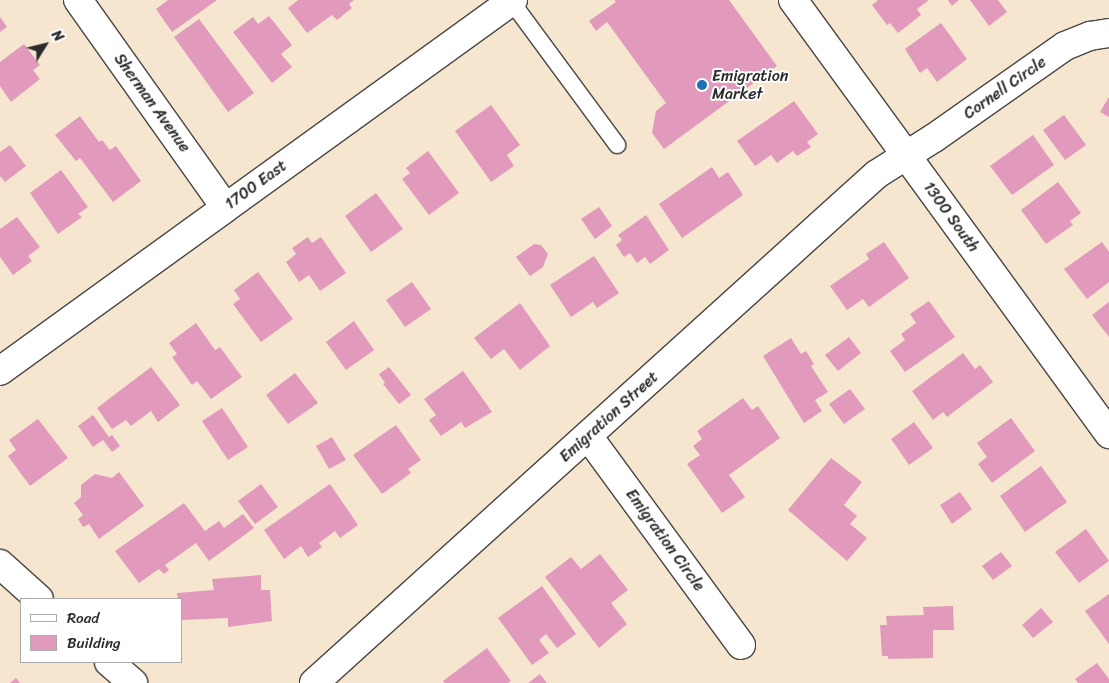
<!DOCTYPE html>
<style>
body{margin:0}
#map{position:relative;width:1109px;height:683px;overflow:hidden;background:#f6e6d0;font-family:Sriracha,sans-serif}
div>[style]{position:absolute}
[style*='--x']{left:calc(var(--x)*1px);top:calc(var(--y)*1px);width:calc(var(--w)*1px);rotate:calc(var(--a)*1deg)}
.building>*{inset:0;background:#e19abc}
.roads{filter:drop-shadow(1px 0 #494744) drop-shadow(-1px 0 #494744) drop-shadow(0 1px #494744) drop-shadow(0 -1px #494744)}
.service>*{height:16px;margin:-8px;padding:0 8px;transform-origin:8px;border-radius:8px;background:#fff}
.minor>*{height:28px;margin:-14px;padding:0 14px;transform-origin:14px;border-radius:14px;background:#fff}
.tertiary>*{height:28px;margin:-14px;padding:0 14px;transform-origin:14px;border-radius:14px;background:#fff}
.dots>*{width:14px;height:14px;translate:-50% -50%;box-sizing:border-box;border:2px solid #fff;border-radius:50%}
span{translate:-50% -50%;white-space:nowrap;text-align:center;line-height:1.15;-webkit-text-stroke:4px #fff;paint-order:stroke}
.poi-label{font-size:16px;color:#2b2b2b}
.left{translate:0 -50%;text-align:left}
.street-label{font-size:16px;color:#2b2b2b}
.legend{position:absolute;left:20px;top:598px;width:162px;height:65px;box-sizing:border-box;background:#fff;border:1px solid #aaa;margin:0;padding:6px 9px;list-style:none;font-size:15px;color:#2b2b2b}
.legend li{display:flex;align-items:center;gap:10px;height:25px}
.legend b{width:25px;border:1px solid #aaa}
.north{position:absolute;left:20px;top:20px;width:50px;height:50px;-webkit-text-stroke:4px #fff;paint-order:stroke;rotate:54deg;font-size:14px;font-weight:700;line-height:20px;text-align:center;color:#2b2b2b}
.north::after{content:'';display:block;margin:auto;width:18px;height:22px;background:#2b2b2b;clip-path:polygon(50% 0,100% 100%,50% 72%,0 100%)}
</style>
<div id="map">
<div class="building">
<i style="clip-path:polygon(168px 0,217px 0,172px 32px,156px 9px)"></i>
<i style="clip-path:polygon(298px 0,354px 0,349px 4px,352px 8px,337px 20px,332px 15px,307px 33px,288px 8px)"></i>
<i style="clip-path:polygon(614px 0,729px 0,777px 66px,664px 149px,652px 133px,656px 111px,666px 103px,607px 22px,596px 31px,589px 21px,616px 2px)"></i>
<i style="clip-path:polygon(878px 0,929px 0,917px 9px,921px 15px,898px 33px,890px 23px,887px 25px,872px 5px)"></i>
<i style="clip-path:polygon(948px 0,959px 0,952px 6px)"></i>
<i style="clip-path:polygon(970px 0,998px 0,1007px 12px,989px 26px)"></i>
<i style="clip-path:polygon(269px 16px,292px 45px,281px 54px,292px 67px,272px 83px,233px 32px,253px 17px,258px 24px)"></i>
<i style="clip-path:polygon(0 17px,7px 27px,0 32px)"></i>
<i style="clip-path:polygon(199px 19px,254px 93px,228px 112px,174px 37px)"></i>
<i style="clip-path:polygon(941px 23px,967px 59px,937px 82px,927px 68px,920px 73px,905px 49px)"></i>
<i style="clip-path:polygon(24px 44px,40px 65px,33px 70px,40px 79px,11px 102px,0 86px,0 62px)"></i>
<i style="clip-path:polygon(1109px 97px,1109px 117px,1100px 112px)"></i>
<i style="clip-path:polygon(794px 101px,818px 134px,807px 142px,811px 147px,797px 156px,793px 151px,777px 163px,771px 155px,755px 166px,737px 141px)"></i>
<i style="clip-path:polygon(491px 105px,520px 145px,507px 155px,514px 166px,491px 182px,455px 131px)"></i>
<i style="clip-path:polygon(1064px 115px,1086px 145px,1065px 160px,1043px 130px)"></i>
<i style="clip-path:polygon(80px 116px,99px 142px,102px 140px,110px 150px,116px 146px,141px 181px,113px 202px,80px 158px,76px 161px,55px 135px)"></i>
<i style="clip-path:polygon(1033px 135px,1054px 165px,1012px 195px,990px 166px)"></i>
<i style="clip-path:polygon(10px 145px,26px 166px,5px 182px,0 176px,0 152px)"></i>
<i style="clip-path:polygon(428px 151px,459px 193px,429px 215px,402px 179px,410px 173px,406px 168px)"></i>
<i style="clip-path:polygon(712px 167px,719px 178px,728px 172px,743px 195px,682px 238px,659px 204px)"></i>
<i style="clip-path:polygon(61px 170px,88px 207px,78px 214px,82px 217px,58px 234px,30px 193px)"></i>
<i style="clip-path:polygon(1058px 182px,1081px 213px,1070px 221px,1073px 225px,1046px 244px,1021px 210px)"></i>
<i style="clip-path:polygon(376px 193px,403px 229px,371px 252px,345px 216px)"></i>
<i style="clip-path:polygon(599px 207px,612px 226px,595px 239px,581px 219px)"></i>
<i style="clip-path:polygon(646px 215px,669px 250px,650px 264px,645px 257px,637px 263px,630px 253px,624px 257px,616px 245px,622px 240px,618px 235px)"></i>
<i style="clip-path:polygon(17px 217px,40px 247px,28px 256px,32px 261px,13px 275px,0 257px,0 229px)"></i>
<i style="clip-path:polygon(308px 237px,312px 243px,321px 237px,346px 273px,320px 291px,309px 275px,299px 282px,286px 262px,296px 254px,292px 248px)"></i>
<i style="clip-path:polygon(884px 242px,909px 278px,869px 307px,863px 299px,847px 310px,830px 286px,869px 259px,866px 254px)"></i>
<i style="clip-path:polygon(1102px 242px,1109px 252px,1109px 282px,1087px 299px,1064px 269px)"></i>
<i style="clip-path:polygon(534px 244px,541px 245px,548px 254px,543px 267px,530px 276px,516px 257px)"></i>
<i style="clip-path:polygon(594px 256px,619px 293px,597px 308px,593px 302px,571px 317px,550px 285px)"></i>
<i style="clip-path:polygon(258px 272px,293px 319px,261px 342px,233px 304px,240px 299px,234px 290px)"></i>
<i style="clip-path:polygon(412px 282px,431px 309px,405px 327px,386px 300px)"></i>
<i style="clip-path:polygon(929px 301px,955px 337px,905px 372px,890px 351px,905px 340px,901px 334px,916px 323px,910px 314px)"></i>
<i style="clip-path:polygon(1109px 302px,1109px 337px,1092px 315px)"></i>
<i style="clip-path:polygon(520px 303px,550px 346px,520px 370px,504px 349px,491px 359px,474px 338px)"></i>
<i style="clip-path:polygon(354px 321px,374px 350px,346px 370px,326px 342px)"></i>
<i style="clip-path:polygon(196px 323px,215px 350px,220px 347px,242px 377px,211px 399px,197px 381px,192px 385px,172px 357px,177px 354px,169px 343px)"></i>
<i style="clip-path:polygon(849px 337px,861px 353px,838px 371px,825px 355px)"></i>
<i style="clip-path:polygon(791px 338px,801px 354px,806px 351px,814px 364px,811px 366px,828px 392px,815px 400px,822px 411px,804px 423px,763px 356px)"></i>
<i style="clip-path:polygon(963px 353px,975px 369px,980px 365px,993px 382px,947px 417px,943px 412px,933px 420px,912px 391px)"></i>
<i style="clip-path:polygon(151px 367px,180px 405px,158px 422px,151px 411px,131px 426px,126px 420px,112px 429px,97px 408px)"></i>
<i style="clip-path:polygon(389px 367px,411px 395px,399px 404px,383px 384px,385px 383px,379px 374px)"></i>
<i style="clip-path:polygon(463px 371px,492px 412px,465px 428px,461px 422px,441px 436px,429px 420px,436px 415px,424px 399px)"></i>
<i style="clip-path:polygon(295px 373px,318px 403px,288px 424px,266px 395px)"></i>
<i style="clip-path:polygon(850px 389px,865px 409px,844px 424px,829px 404px)"></i>
<i style="clip-path:polygon(743px 398px,752px 410px,758px 406px,780px 438px,729px 475px,745px 497px,722px 513px,687px 464px,700px 455px,693px 446px,702px 439px,697px 431px)"></i>
<i style="clip-path:polygon(222px 408px,248px 447px,228px 460px,202px 421px)"></i>
<i style="clip-path:polygon(93px 415px,109px 437px,112px 435px,120px 446px,112px 452px,103px 440px,93px 447px,78px 426px)"></i>
<i style="clip-path:polygon(1011px 418px,1035px 451px,992px 483px,978px 464px,987px 457px,977px 443px)"></i>
<i style="clip-path:polygon(38px 419px,68px 458px,30px 486px,8px 456px,16px 450px,9px 440px)"></i>
<i style="clip-path:polygon(914px 422px,933px 448px,909px 465px,891px 439px)"></i>
<i style="clip-path:polygon(396px 425px,421px 460px,408px 469px,411px 473px,382px 494px,353px 455px)"></i>
<i style="clip-path:polygon(332px 437px,346px 460px,329px 469px,316px 446px)"></i>
<i style="clip-path:polygon(831px 458px,862px 482px,844px 505px,857px 516px,850px 524px,867px 538px,847px 561px,788px 510px)"></i>
<i style="clip-path:polygon(1041px 466px,1067px 502px,1025px 532px,1000px 496px)"></i>
<i style="clip-path:polygon(119px 472px,144px 506px,99px 539px,89px 524px,83px 527px,78px 519px,83px 515px,74px 503px,81px 497px,81px 485px,95px 474px,112px 478px)"></i>
<i style="clip-path:polygon(261px 484px,278px 507px,255px 524px,238px 501px)"></i>
<i style="clip-path:polygon(330px 484px,358px 525px,340px 538px,335px 531px,319px 543px,322px 547px,308px 557px,301px 546px,284px 559px,264px 530px)"></i>
<i style="clip-path:polygon(960px 492px,972px 509px,952px 524px,940px 505px)"></i>
<i style="clip-path:polygon(184px 503px,205px 531px,219px 521px,224px 528px,243px 514px,254px 528px,209px 561px,196px 543px,165px 565px,169px 570px,164px 574px,159px 569px,139px 583px,115px 551px)"></i>
<i style="clip-path:polygon(1086px 529px,1109px 561px,1079px 583px,1055px 552px)"></i>
<i style="clip-path:polygon(1001px 552px,1012px 566px,993px 580px,982px 566px)"></i>
<i style="clip-path:polygon(600px 554px,628px 590px,611px 603px,627px 624px,599px 648px,545px 577px,571px 557px,581px 569px)"></i>
<i style="clip-path:polygon(261px 575px,261px 590px,270px 590px,272px 621px,228px 627px,228px 618px,181px 620px,181px 599px,178px 599px,177px 593px,214px 590px,212px 579px)"></i>
<i style="clip-path:polygon(542px 586px,576px 634px,557px 648px,546px 634px,539px 640px,549px 653px,532px 665px,498px 618px)"></i>
<i style="clip-path:polygon(1109px 594px,1109px 644px,1085px 611px)"></i>
<i style="clip-path:polygon(953px 606px,954px 630px,933px 630px,933px 658px,888px 659px,888px 656px,882px 656px,880px 625px,887px 625px,886px 616px,924px 615px,923px 607px)"></i>
<i style="clip-path:polygon(1041px 608px,1053px 622px,1033px 638px,1022px 625px)"></i>
<i style="clip-path:polygon(487px 648px,511px 681px,508px 683px,445px 683px,443px 681px)"></i>
<i style="clip-path:polygon(1097px 663px,1109px 679px,1109px 683px,1078px 683px,1075px 679px)"></i>
<i style="clip-path:polygon(540px 674px,547px 683px,528px 683px)"></i>
<i style="clip-path:polygon(16px 678px,20px 683px,10px 683px)"></i>
</div>
<div class="roads">
<div class="service">
<i style="--x:511;--y:1;--w:179;--a:53.6"></i>
</div>
<div class="minor">
<i style="--x:78;--y:0;--w:254;--a:54.6"></i>
<i style="--x:0;--y:371;--w:633;--a:-35.87"></i>
<i style="--x:588;--y:436;--w:259;--a:53.8"></i>
<i style="--x:0;--y:564;--w:52;--a:41.9"></i>
<i style="--x:109;--y:662;--w:32;--a:41"></i>
<i style="--x:314;--y:683;--w:759;--a:-42.12"></i>
<i style="--x:877;--y:174;--w:67;--a:-32.3"></i>
<i style="--x:934;--y:138;--w:160;--a:-35.1"></i>
<i style="--x:1065;--y:46;--w:27;--a:-22"></i>
<i style="--x:1090;--y:36;--w:19;--a:-9"></i>
</div>
<div class="tertiary">
<i style="--x:793;--y:0;--w:537;--a:53.94"></i>
</div>
</div>
<div class="dots">
<i style="left:702px;top:85px;background:#1f6fb2"></i>
</div>
<div class="poi-label">
<span class="left" style="left:712px;top:85px">Emigration<br>Market</span>
</div>
<div class="street-label">
<span style="left:1005px;top:88px;rotate:-35deg">Cornell Circle</span>
<span style="left:152px;top:103px;rotate:54deg">Sherman Avenue</span>
<span style="left:256px;top:185px;rotate:-36deg">1700 East</span>
<span style="left:951px;top:217px;rotate:54deg">1300 South</span>
<span style="left:609px;top:417px;rotate:-42deg">Emigration Street</span>
<span style="left:665px;top:540px;rotate:54deg">Emigration Circle</span>
</div>
<ul class="legend">
<li><b style="height:6px;background:#fff"></b>Road</li>
<li><b style="height:14px;background:#e19abc"></b>Building</li>
</ul>
<div class="north">N</div>
</div>
